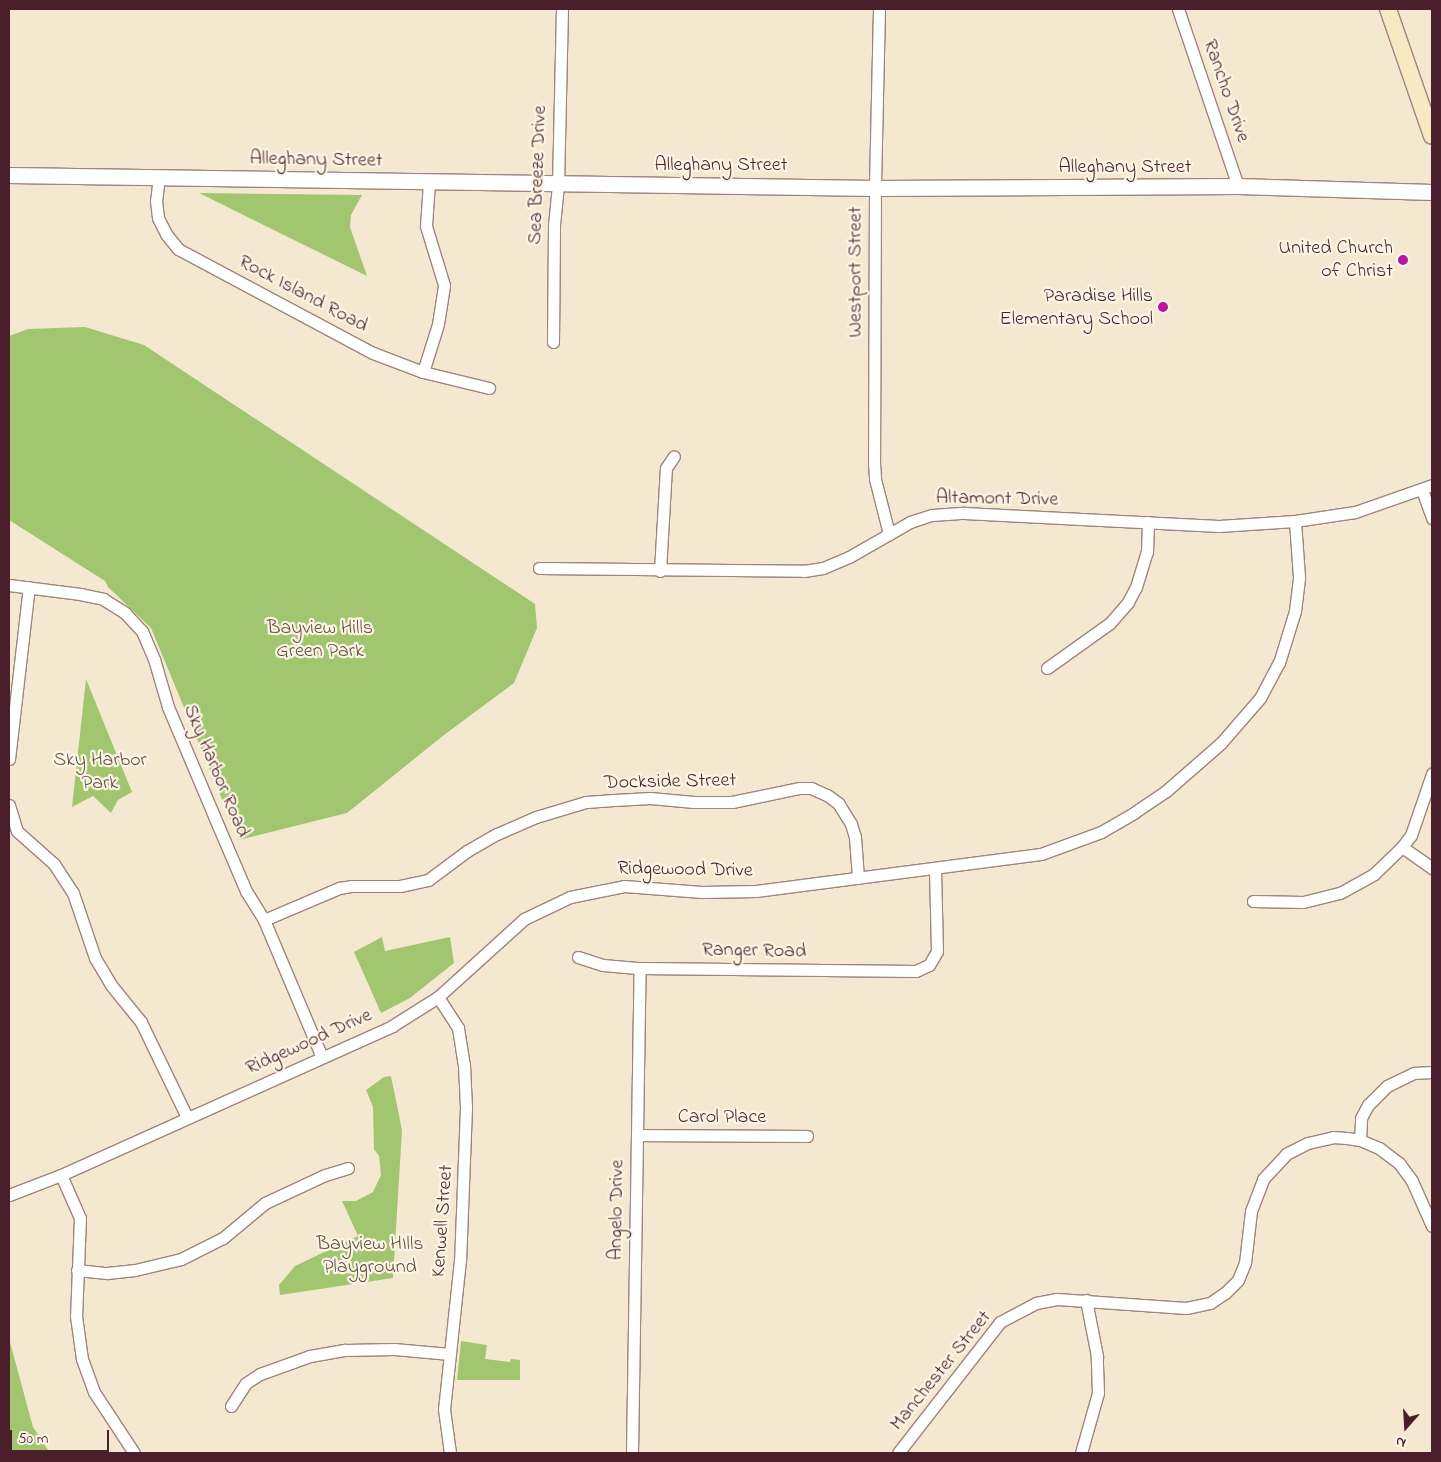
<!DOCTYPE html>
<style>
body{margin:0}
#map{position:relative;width:1441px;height:1462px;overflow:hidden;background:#f4e9d0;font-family:"Indie Flower",sans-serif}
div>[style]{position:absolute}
.green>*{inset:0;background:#a2c670}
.roads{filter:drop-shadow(1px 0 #9f847e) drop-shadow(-1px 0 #9f847e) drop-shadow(0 1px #9f847e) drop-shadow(0 -1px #9f847e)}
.minor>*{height:11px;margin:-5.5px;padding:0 5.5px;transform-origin:5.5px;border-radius:5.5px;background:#fff}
.tertiary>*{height:15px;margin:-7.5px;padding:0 7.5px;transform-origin:7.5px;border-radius:7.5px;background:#fff}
.secondary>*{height:16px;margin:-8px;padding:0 8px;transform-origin:8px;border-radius:8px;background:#f6e9c3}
.dots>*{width:14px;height:14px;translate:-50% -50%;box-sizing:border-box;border:2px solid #fcf5e5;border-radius:50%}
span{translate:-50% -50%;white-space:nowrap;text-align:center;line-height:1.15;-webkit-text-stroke:4.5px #fcf5e5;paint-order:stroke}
.street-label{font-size:20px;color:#4a1f2b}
.poi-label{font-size:20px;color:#4a1f2b}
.right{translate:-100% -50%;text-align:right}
.park-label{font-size:20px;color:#645140}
.frame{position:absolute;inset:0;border:10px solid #4a1f2b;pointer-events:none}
.north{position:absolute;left:1381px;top:1402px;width:50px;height:50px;-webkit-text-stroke:4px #fcf5e5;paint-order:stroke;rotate:199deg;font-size:14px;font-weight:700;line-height:20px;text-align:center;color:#4a1f2b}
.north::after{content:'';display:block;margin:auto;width:18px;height:22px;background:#4a1f2b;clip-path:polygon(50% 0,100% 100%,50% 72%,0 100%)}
.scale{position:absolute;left:10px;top:1430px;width:99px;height:22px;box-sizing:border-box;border:2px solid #4a1f2b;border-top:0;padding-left:6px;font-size:15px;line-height:18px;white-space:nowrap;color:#4a1f2b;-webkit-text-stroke:4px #fcf5e5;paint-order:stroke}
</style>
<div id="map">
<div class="green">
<div style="clip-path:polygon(199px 193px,362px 195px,351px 215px,350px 227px,367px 276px)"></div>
<div style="clip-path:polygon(85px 327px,144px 345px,535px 604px,537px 628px,514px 683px,444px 735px,347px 813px,239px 840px,151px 628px,108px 587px,105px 581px,9px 520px,9px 336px,28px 329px)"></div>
<div style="clip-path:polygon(86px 679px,132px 792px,118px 800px,111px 813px,93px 796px,72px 807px)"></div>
<div style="clip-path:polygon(382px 937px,385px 951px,450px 937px,454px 963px,410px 998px,381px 1013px,354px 952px)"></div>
<div style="clip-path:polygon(391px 1076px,402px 1130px,393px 1278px,280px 1295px,279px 1285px,295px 1266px,358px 1236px,342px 1201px,356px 1201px,373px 1192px,381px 1175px,379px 1156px,374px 1149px,373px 1107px,366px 1090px,384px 1077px)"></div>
<div style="clip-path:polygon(9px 1306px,10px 1342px,33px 1427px,50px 1453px,9px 1453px)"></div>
<div style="clip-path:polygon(461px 1341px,487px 1345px,485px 1359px,510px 1362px,511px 1359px,520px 1360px,520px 1380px,457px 1380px)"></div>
</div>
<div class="roads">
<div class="minor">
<div style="left:879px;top:9px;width:179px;rotate:91.3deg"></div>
<div style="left:875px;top:188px;width:275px;rotate:90.2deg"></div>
<div style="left:874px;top:463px;width:16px;rotate:86deg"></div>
<div style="left:875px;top:479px;width:57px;rotate:75.7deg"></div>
<div style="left:1178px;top:9px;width:187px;rotate:71.3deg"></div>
<div style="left:159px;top:177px;width:24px;rotate:97deg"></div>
<div style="left:156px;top:201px;width:17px;rotate:83deg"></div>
<div style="left:158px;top:218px;width:18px;rotate:63deg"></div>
<div style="left:166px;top:234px;width:19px;rotate:51deg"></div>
<div style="left:178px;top:249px;width:221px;rotate:28.1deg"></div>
<div style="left:373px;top:353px;width:53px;rotate:20.8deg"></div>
<div style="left:423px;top:372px;width:68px;rotate:13.6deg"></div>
<div style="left:553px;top:342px;width:117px;rotate:-89.5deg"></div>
<div style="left:554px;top:225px;width:40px;rotate:-84.3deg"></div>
<div style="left:558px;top:185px;width:176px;rotate:-88.7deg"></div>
<div style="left:423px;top:372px;width:50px;rotate:-72.6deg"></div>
<div style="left:438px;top:324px;width:39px;rotate:-81deg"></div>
<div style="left:444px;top:285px;width:62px;rotate:-107deg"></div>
<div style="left:426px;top:226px;width:44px;rotate:-86.1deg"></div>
<div style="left:1422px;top:490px;width:30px;rotate:70deg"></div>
<div style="left:539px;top:568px;width:265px;rotate:0.6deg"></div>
<div style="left:804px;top:571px;width:19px;rotate:-9deg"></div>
<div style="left:823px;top:568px;width:28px;rotate:-23deg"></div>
<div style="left:849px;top:557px;width:70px;rotate:-29.8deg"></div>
<div style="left:910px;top:522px;width:23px;rotate:-18deg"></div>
<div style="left:932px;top:515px;width:32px;rotate:-4deg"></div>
<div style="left:964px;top:513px;width:255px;rotate:2.9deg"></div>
<div style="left:1219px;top:526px;width:76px;rotate:-3.8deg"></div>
<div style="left:1295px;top:521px;width:61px;rotate:-8.5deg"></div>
<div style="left:1355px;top:512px;width:82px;rotate:-19.3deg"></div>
<div style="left:660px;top:571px;width:103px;rotate:-86.7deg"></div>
<div style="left:666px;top:468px;width:14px;rotate:-56deg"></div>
<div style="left:9px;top:585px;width:72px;rotate:7.2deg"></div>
<div style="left:80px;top:594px;width:24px;rotate:12deg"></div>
<div style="left:103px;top:599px;width:26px;rotate:32deg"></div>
<div style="left:125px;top:613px;width:25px;rotate:47deg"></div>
<div style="left:142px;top:631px;width:30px;rotate:67deg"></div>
<div style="left:154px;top:659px;width:50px;rotate:73.7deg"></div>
<div style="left:168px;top:707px;width:118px;rotate:67.1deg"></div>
<div style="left:214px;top:816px;width:82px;rotate:66.9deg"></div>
<div style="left:246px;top:891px;width:34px;rotate:58deg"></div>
<div style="left:264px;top:920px;width:149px;rotate:67.1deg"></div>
<div style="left:1047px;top:668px;width:77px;rotate:-35.5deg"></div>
<div style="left:1110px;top:623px;width:28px;rotate:-49deg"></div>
<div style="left:1128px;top:602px;width:17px;rotate:-62deg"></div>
<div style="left:1136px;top:587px;width:37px;rotate:-73deg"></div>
<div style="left:1147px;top:552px;width:30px;rotate:-88deg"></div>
<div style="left:9px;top:759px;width:173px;rotate:-83.4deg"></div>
<div style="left:9px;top:805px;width:27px;rotate:73deg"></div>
<div style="left:17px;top:831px;width:50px;rotate:41.7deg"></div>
<div style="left:54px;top:864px;width:35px;rotate:57deg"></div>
<div style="left:73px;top:893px;width:69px;rotate:71.3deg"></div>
<div style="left:95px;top:958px;width:31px;rotate:59deg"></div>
<div style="left:111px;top:985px;width:48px;rotate:51deg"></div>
<div style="left:141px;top:1022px;width:106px;rotate:64.2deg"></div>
<div style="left:1402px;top:847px;width:37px;rotate:35deg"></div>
<div style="left:1253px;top:901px;width:50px;rotate:1.1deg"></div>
<div style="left:1303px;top:902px;width:38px;rotate:-14deg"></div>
<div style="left:1340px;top:893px;width:39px;rotate:-29deg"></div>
<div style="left:1374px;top:874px;width:39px;rotate:-44deg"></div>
<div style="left:1402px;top:847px;width:15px;rotate:-53deg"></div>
<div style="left:1411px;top:835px;width:65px;rotate:-71deg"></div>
<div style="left:264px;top:920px;width:82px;rotate:-23.1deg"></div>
<div style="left:339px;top:888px;width:12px;rotate:-9deg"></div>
<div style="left:351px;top:886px;width:49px"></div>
<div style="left:400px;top:886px;width:29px;rotate:-12deg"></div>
<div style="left:428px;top:880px;width:49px;rotate:-36.6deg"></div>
<div style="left:467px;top:851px;width:34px;rotate:-30deg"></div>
<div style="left:497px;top:834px;width:43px;rotate:-23.6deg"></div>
<div style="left:536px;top:817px;width:52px;rotate:-16.7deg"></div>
<div style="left:586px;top:802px;width:28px;rotate:-4deg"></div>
<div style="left:614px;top:800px;width:36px;rotate:-3deg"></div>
<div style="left:650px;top:798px;width:44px;rotate:5.2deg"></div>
<div style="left:694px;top:802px;width:38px"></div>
<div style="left:732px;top:802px;width:68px;rotate:-11.8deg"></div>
<div style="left:799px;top:788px;width:12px"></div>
<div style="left:811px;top:788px;width:17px;rotate:24deg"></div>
<div style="left:827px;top:795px;width:14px;rotate:36deg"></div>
<div style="left:838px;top:803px;width:25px;rotate:58deg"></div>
<div style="left:851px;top:824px;width:14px;rotate:73deg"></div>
<div style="left:855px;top:837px;width:41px;rotate:85.8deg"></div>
<div style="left:578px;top:957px;width:26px;rotate:18deg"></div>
<div style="left:603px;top:965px;width:37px;rotate:5deg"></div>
<div style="left:640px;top:968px;width:276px;rotate:0.6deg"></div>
<div style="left:916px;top:971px;width:14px;rotate:-25deg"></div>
<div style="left:929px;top:965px;width:16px;rotate:-60deg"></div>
<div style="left:937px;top:951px;width:83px;rotate:-91.4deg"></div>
<div style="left:438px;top:997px;width:37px;rotate:57deg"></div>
<div style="left:458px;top:1028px;width:37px;rotate:81deg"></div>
<div style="left:464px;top:1065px;width:42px;rotate:87.3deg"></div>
<div style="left:466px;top:1107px;width:153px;rotate:92.2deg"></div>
<div style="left:460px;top:1260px;width:150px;rotate:96.1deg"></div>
<div style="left:444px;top:1409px;width:44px;rotate:82.2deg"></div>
<div style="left:637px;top:1135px;width:170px;rotate:0.3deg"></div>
<div style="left:1360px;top:1140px;width:22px;rotate:-87deg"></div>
<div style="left:1361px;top:1118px;width:15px;rotate:-62deg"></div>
<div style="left:1368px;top:1105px;width:27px;rotate:-45deg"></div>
<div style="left:1387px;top:1086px;width:30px;rotate:-26deg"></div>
<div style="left:1414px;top:1073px;width:18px;rotate:-3deg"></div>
<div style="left:61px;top:1175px;width:47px;rotate:66.2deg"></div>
<div style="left:80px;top:1218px;width:98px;rotate:92.3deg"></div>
<div style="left:76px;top:1316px;width:43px;rotate:82.1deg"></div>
<div style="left:82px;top:1359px;width:35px;rotate:70deg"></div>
<div style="left:94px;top:1392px;width:73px;rotate:56.7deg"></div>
<div style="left:9px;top:1195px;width:56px;rotate:-21deg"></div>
<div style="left:61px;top:1175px;width:363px;rotate:-24.2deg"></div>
<div style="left:392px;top:1026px;width:54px;rotate:-32.2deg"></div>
<div style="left:438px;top:997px;width:116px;rotate:-42.2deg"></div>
<div style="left:524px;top:919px;width:51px;rotate:-25.6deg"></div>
<div style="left:570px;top:897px;width:55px;rotate:-11.5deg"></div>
<div style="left:624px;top:886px;width:78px;rotate:4.4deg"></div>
<div style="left:702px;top:892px;width:54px;rotate:-1.1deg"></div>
<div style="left:756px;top:891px;width:287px;rotate:-7.4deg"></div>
<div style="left:1041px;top:854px;width:64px;rotate:-20.1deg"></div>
<div style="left:1101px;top:832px;width:39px;rotate:-30deg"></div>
<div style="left:1135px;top:812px;width:37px;rotate:-34deg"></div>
<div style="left:1166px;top:791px;width:73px;rotate:-41.1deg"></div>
<div style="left:1221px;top:743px;width:60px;rotate:-49.1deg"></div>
<div style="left:1260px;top:698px;width:40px;rotate:-62deg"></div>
<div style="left:1279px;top:663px;width:54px;rotate:-72.9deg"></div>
<div style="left:1295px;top:611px;width:34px;rotate:-83deg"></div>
<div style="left:1299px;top:577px;width:56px;rotate:-94.1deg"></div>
<div style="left:77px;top:1270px;width:30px;rotate:6deg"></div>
<div style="left:107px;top:1273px;width:28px;rotate:-6deg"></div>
<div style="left:135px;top:1270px;width:47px;rotate:-13.4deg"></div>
<div style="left:181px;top:1259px;width:47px;rotate:-26.6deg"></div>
<div style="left:223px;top:1238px;width:55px;rotate:-39.8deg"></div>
<div style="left:265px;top:1203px;width:66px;rotate:-25deg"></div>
<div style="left:325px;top:1175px;width:24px;rotate:-17deg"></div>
<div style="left:231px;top:1406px;width:27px;rotate:-57deg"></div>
<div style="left:246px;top:1383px;width:17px;rotate:-33deg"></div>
<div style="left:260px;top:1374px;width:53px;rotate:-19.8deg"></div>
<div style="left:310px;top:1356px;width:36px;rotate:-10deg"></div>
<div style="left:345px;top:1350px;width:49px;rotate:-1.2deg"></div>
<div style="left:394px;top:1349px;width:56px;rotate:5.1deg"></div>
<div style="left:632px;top:1453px;width:485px;rotate:-89.1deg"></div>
<div style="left:898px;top:1453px;width:166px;rotate:-52.1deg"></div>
<div style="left:1000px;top:1322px;width:41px;rotate:-27.8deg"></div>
<div style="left:1036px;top:1303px;width:21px;rotate:-11deg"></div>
<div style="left:1057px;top:1299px;width:129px;rotate:4deg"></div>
<div style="left:1186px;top:1308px;width:25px;rotate:-12deg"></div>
<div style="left:1210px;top:1303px;width:18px;rotate:-34deg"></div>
<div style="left:1225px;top:1293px;width:18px;rotate:-45deg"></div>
<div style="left:1238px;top:1280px;width:18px;rotate:-68deg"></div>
<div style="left:1245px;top:1263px;width:52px;rotate:-83.4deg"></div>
<div style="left:1251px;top:1211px;width:34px;rotate:-69deg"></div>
<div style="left:1263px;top:1179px;width:34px;rotate:-47deg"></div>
<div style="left:1286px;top:1154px;width:25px;rotate:-27deg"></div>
<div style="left:1308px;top:1143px;width:26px;rotate:-13deg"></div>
<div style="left:1333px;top:1137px;width:14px;rotate:4deg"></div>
<div style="left:1347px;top:1138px;width:13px;rotate:9deg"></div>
<div style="left:1360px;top:1140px;width:21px;rotate:23deg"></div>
<div style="left:1379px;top:1148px;width:25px;rotate:37deg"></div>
<div style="left:1399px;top:1163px;width:22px;rotate:54deg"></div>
<div style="left:1412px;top:1181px;width:49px;rotate:66deg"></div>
<div style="left:1081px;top:1453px;width:62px;rotate:-74.2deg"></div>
<div style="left:1098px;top:1393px;width:37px;rotate:-92deg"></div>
<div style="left:1097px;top:1356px;width:57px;rotate:-101.1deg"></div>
</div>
<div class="tertiary">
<div style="left:9px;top:175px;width:866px;rotate:0.86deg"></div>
<div style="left:875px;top:188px;width:363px;rotate:-0.3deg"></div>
<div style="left:1238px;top:186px;width:194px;rotate:1.8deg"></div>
</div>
<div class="secondary">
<div style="left:1388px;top:9px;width:134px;rotate:70.9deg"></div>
</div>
</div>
<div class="dots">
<div style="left:1403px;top:260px;background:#b5179e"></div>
<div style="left:1163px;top:307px;background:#b5179e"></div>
</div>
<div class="street-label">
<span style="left:1226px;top:91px;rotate:71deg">Rancho Drive</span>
<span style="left:316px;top:160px;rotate:1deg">Alleghany Street</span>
<span style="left:721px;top:165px">Alleghany Street</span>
<span style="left:1125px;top:167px">Alleghany Street</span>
<span style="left:538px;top:175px;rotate:-88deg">Sea Breeze Drive</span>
<span style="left:856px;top:272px;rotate:-90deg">Westport Street</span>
<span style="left:303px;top:294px;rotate:28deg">Rock Island Road</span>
<span style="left:997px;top:499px;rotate:1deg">Altamont Drive</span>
<span style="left:216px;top:771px;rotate:67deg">Sky Harbor Road</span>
<span style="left:670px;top:782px;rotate:-1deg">Dockside Street</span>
<span style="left:685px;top:870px;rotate:1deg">Ridgewood Drive</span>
<span style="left:754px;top:951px;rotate:1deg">Ranger Road</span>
<span style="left:309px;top:1042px;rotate:-24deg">Ridgewood Drive</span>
<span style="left:722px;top:1117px">Carol Place</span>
<span style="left:617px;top:1210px;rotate:-89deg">Angelo Drive</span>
<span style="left:443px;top:1221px;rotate:-86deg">Kenwell Street</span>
<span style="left:941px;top:1371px;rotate:-51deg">Manchester Street</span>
</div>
<div class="poi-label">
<span class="right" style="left:1393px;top:260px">United Church<br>of Christ</span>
<span class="right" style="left:1153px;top:308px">Paradise Hills<br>Elementary School</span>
</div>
<div class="park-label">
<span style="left:320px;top:640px">Bayview Hills<br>Green Park</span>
<span style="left:100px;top:772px">Sky Harbor<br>Park</span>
<span style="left:370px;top:1256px">Bayview HIlls<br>Playground</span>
</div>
<div class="frame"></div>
<div class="north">N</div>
<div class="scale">50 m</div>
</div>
